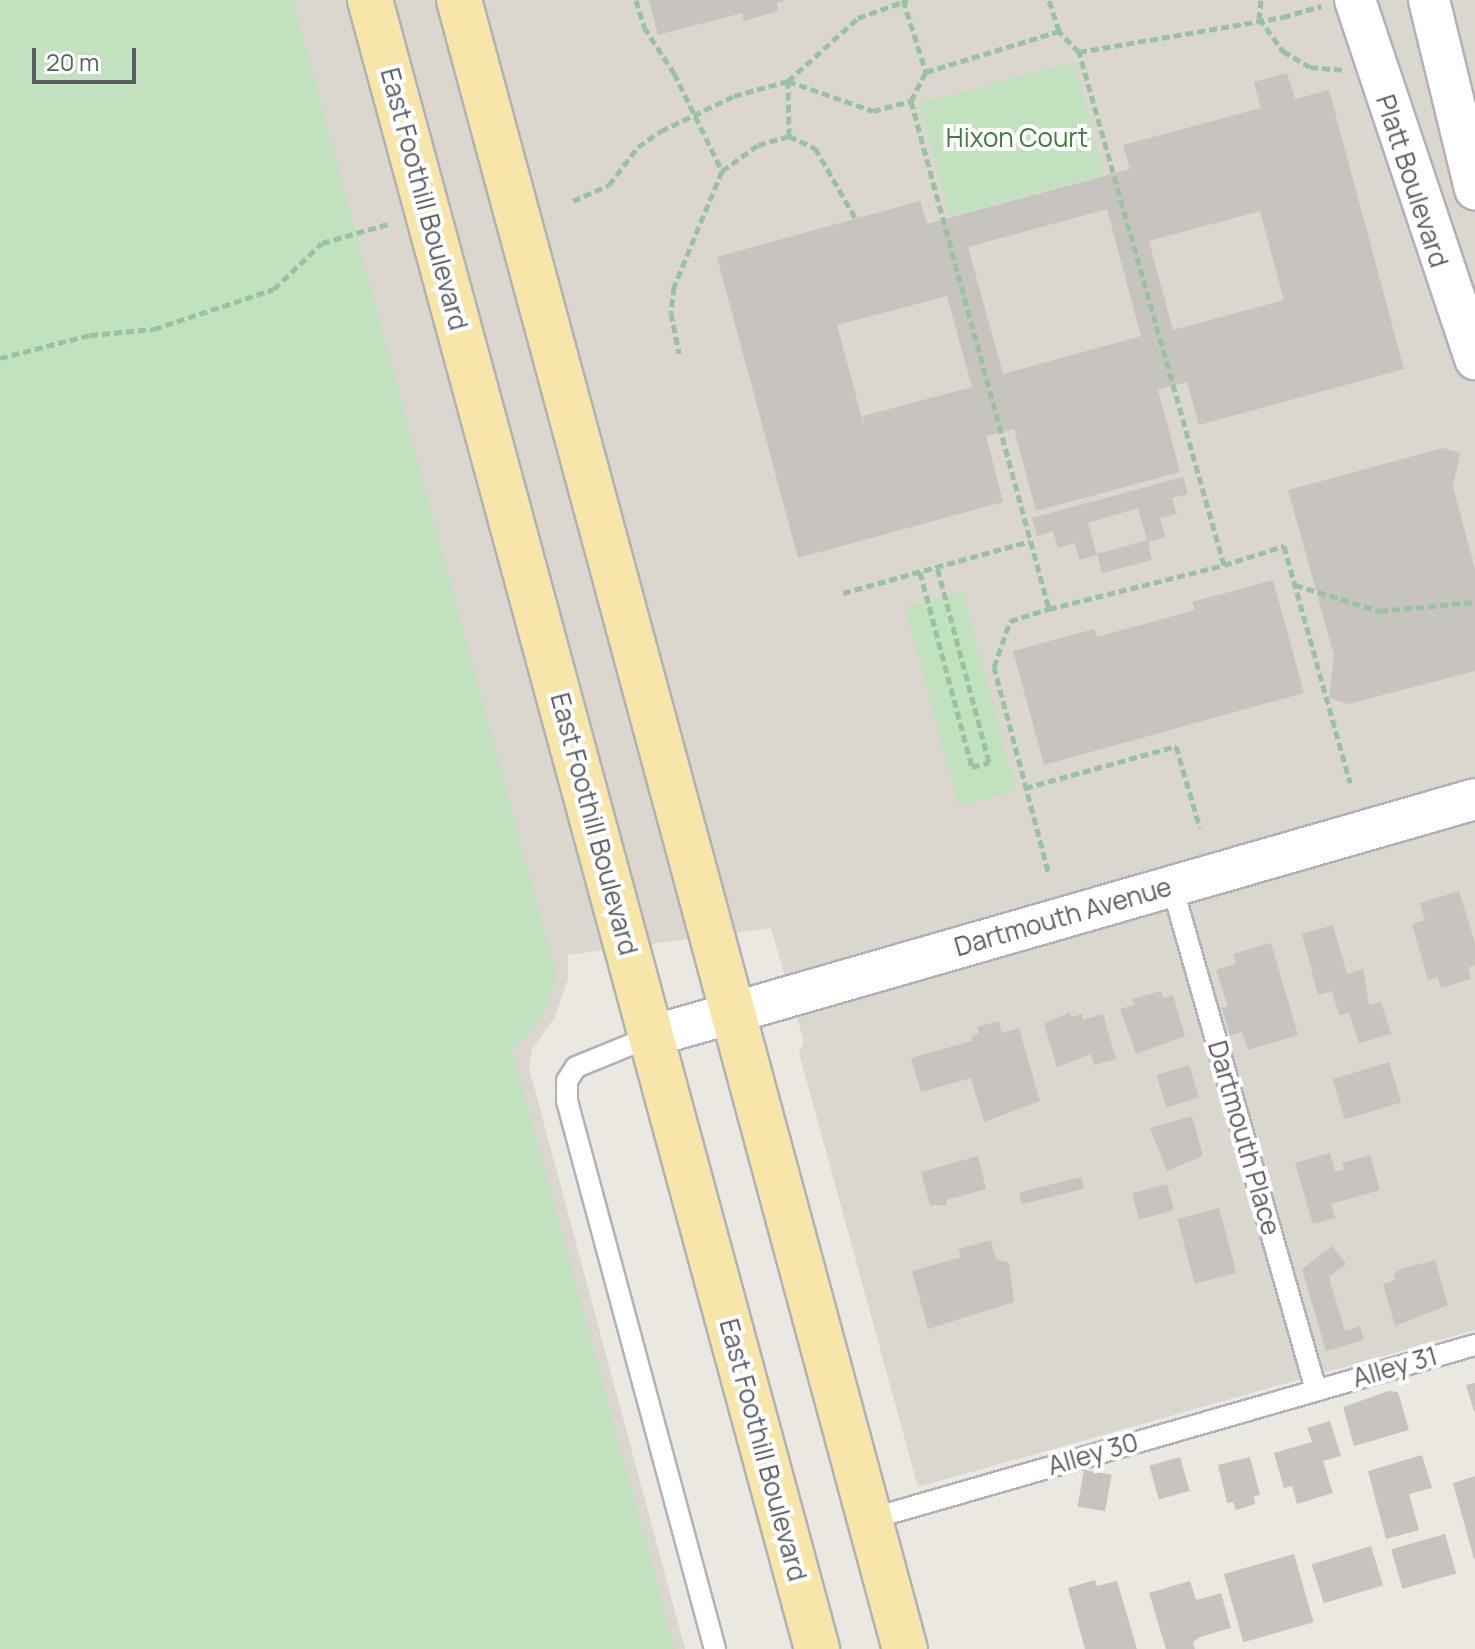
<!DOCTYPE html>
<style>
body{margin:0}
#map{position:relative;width:1475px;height:1649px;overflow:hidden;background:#ebe8e1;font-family:Manrope,sans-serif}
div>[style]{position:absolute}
.education>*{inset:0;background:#dbd7cf}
.green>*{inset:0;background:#c2e1bf;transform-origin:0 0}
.building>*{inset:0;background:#c7c3be;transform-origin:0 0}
.path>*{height:5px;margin-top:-2.5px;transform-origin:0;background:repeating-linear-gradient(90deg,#99c2a1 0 8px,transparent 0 12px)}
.roads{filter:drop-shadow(2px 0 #afb2b6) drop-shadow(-2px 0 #afb2b6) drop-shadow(0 2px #afb2b6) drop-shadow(0 -2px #afb2b6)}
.lane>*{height:20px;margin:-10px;padding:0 10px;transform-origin:10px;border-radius:10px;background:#fff}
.street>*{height:40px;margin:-20px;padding:0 20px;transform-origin:20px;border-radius:20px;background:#fff}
.primary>*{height:44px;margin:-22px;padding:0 22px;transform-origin:22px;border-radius:22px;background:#f8e5a9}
span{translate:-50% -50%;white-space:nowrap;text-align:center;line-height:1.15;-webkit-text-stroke:8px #fff;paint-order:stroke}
.park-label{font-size:26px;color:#3d7f3a}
.street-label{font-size:26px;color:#5a5d61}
.scale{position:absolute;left:32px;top:48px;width:104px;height:36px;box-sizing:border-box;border:4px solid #5a5d61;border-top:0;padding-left:10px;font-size:24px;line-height:28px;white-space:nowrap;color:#5a5d61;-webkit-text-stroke:6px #fff;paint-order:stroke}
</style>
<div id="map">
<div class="education">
<div style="clip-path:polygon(0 0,1475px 0,1475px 1330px,918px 1487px,799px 1053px,804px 1042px,771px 928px,568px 955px,568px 979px,555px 1017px,532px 1049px,529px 1068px,685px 1649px,0 1649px)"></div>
</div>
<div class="green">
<div style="clip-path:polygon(0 0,293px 0,557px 977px,540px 1021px,512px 1050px,675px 1649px,0 1649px)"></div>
<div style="left:1074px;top:62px;width:117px;height:160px;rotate:75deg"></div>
<div style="left:963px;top:592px;width:206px;height:60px;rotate:75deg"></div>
</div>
<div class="building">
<div style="clip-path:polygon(649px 0,784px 0,784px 1px,777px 3px,778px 11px,744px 21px,742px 13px,658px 35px)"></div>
<div style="clip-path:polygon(evenodd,1287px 73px,1295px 99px,1329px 90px,1404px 369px,1199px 425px,1187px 382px,1158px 390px,1180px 472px,1036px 511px,1014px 429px,986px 436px,1003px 502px,798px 558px,717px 257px,920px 201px,927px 224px,1130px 169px,1123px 145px,1261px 108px,1254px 82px,1287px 73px,1107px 209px,1141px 336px,1003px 374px,968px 247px,1107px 209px,1287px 73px,1260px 211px,1284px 300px,1173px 330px,1149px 241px,1260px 211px,1287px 73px,947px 296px,972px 387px,863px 416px,864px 426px,837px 325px,947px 296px)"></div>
<div style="clip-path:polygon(1443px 448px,1460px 453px,1453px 487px,1475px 569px,1475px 671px,1348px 704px,1329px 698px,1334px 655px,1288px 490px)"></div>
<div style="clip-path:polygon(1183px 477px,1188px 494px,1172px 498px,1177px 514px,1160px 518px,1165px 537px,1148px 542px,1152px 560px,1102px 573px,1097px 554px,1147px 540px,1138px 508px,1088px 523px,1097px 555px,1079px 560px,1075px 543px,1058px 548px,1053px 531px,1037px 536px,1032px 518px)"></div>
<div style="clip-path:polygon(1273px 580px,1304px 693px,1044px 765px,1013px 651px,1094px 629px,1097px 637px,1195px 610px,1192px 602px)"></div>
<div style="clip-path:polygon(1459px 891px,1475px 943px,1475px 965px,1468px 968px,1471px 979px,1441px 988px,1438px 977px,1428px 980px,1412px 924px,1425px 920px,1420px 903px)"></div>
<div style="clip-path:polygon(1333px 925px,1347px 974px,1363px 969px,1369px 1005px,1381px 1002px,1391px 1034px,1359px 1043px,1349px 1013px,1339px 1015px,1332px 991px,1318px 995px,1302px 934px)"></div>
<div style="clip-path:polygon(1271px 943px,1298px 1035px,1248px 1050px,1242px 1032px,1230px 1036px,1222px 1008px,1228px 1006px,1216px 970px,1236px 964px,1233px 954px)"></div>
<div style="clip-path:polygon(1161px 991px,1163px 998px,1173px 995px,1185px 1036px,1136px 1054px,1120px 1009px,1134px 1005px,1132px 999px)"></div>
<div style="clip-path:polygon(1070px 1012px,1071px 1017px,1082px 1014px,1083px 1020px,1103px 1014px,1116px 1059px,1094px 1065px,1091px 1054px,1057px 1067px,1044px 1024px)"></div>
<div style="clip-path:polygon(999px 1021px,1002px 1033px,1019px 1028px,1040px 1101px,984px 1122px,971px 1078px,921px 1092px,911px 1058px,972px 1041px,971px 1036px,979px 1034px,977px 1027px)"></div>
<div style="left:1389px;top:1062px;width:42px;height:59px;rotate:73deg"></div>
<div style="left:1189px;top:1065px;width:34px;height:34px;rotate:73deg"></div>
<div style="clip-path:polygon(1192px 1116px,1203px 1156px,1167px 1171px,1150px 1128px)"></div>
<div style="clip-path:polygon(1330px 1153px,1335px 1172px,1344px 1169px,1342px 1163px,1370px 1155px,1380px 1190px,1331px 1204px,1335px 1218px,1313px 1224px,1295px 1163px)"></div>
<div style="clip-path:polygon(978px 1156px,986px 1189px,946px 1200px,947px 1205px,930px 1205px,921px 1172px)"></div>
<div style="left:1081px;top:1177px;width:12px;height:64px;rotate:76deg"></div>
<div style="left:1167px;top:1184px;width:27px;height:36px;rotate:75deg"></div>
<div style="left:1219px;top:1208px;width:67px;height:43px;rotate:75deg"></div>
<div style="clip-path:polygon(991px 1240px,996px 1259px,1009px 1263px,1014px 1302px,928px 1329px,912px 1271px,961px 1257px,958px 1249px)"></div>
<div style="clip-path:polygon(1332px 1246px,1346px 1264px,1329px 1277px,1345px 1331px,1360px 1326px,1364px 1340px,1326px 1351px,1302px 1269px)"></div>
<div style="clip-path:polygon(1435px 1260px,1448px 1305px,1395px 1326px,1383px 1284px,1395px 1280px,1394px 1274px,1401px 1269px)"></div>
<div style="clip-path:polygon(1475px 1383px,1475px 1411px,1474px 1411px,1466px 1385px)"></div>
<div style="clip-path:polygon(1389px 1391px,1398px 1392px,1409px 1430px,1354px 1446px,1343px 1407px)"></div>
<div style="clip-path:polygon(1330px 1421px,1341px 1456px,1323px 1461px,1333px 1493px,1297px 1504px,1292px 1486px,1284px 1488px,1274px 1453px,1312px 1442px,1307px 1428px)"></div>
<div style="clip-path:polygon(1422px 1455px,1432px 1488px,1409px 1494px,1419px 1530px,1386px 1539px,1368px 1471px)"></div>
<div style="left:1180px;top:1457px;width:35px;height:32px;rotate:74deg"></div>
<div style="clip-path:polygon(1250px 1457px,1260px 1495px,1254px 1496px,1255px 1504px,1236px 1510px,1233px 1502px,1227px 1503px,1218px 1465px)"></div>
<div style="left:1084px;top:1470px;width:28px;height:37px;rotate:10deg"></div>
<div style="clip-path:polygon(1475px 1476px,1475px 1559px,1474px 1559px,1453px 1483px)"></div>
<div style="left:1445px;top:1534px;width:41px;height:56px;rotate:74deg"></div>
<div style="left:1371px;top:1546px;width:41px;height:62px;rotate:73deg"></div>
<div style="left:1294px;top:1554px;width:71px;height:73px;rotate:74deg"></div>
<div style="clip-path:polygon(1095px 1580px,1097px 1586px,1117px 1581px,1137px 1649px,1085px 1649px,1068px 1588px)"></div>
<div style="clip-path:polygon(1190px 1581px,1196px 1600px,1221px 1593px,1231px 1628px,1200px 1637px,1193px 1642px,1195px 1649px,1166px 1649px,1149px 1593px)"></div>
</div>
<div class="path">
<div style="left:636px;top:0;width:28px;rotate:73deg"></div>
<div style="left:644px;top:27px;width:55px;rotate:56.9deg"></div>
<div style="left:674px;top:73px;width:109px;rotate:63.9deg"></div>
<div style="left:722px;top:171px;width:126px;rotate:112.5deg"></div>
<div style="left:674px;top:287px;width:26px;rotate:97deg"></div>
<div style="left:671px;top:313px;width:41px;rotate:78.7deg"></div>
<div style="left:903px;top:0;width:76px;rotate:72.3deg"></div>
<div style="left:1261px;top:0;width:18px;rotate:96deg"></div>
<div style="left:1259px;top:18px;width:41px;rotate:54deg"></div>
<div style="left:1283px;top:51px;width:31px;rotate:31deg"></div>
<div style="left:1310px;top:67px;width:32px;rotate:5deg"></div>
<div style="left:1079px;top:52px;width:207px;rotate:-9.7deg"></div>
<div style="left:1283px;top:17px;width:40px;rotate:-16deg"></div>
<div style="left:911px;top:101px;width:526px;rotate:74.8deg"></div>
<div style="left:1049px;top:609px;width:180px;rotate:-14.1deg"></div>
<div style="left:1224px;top:565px;width:533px;rotate:-105.78deg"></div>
<div style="left:1079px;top:52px;width:29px;rotate:-134deg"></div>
<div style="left:1059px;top:31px;width:33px;rotate:-108deg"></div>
<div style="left:789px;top:136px;width:55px;rotate:-91deg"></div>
<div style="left:788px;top:81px;width:90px;rotate:19.4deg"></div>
<div style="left:873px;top:111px;width:39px;rotate:-15deg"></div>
<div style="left:911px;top:101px;width:33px;rotate:-63deg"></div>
<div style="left:926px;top:72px;width:139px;rotate:-17.1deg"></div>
<div style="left:722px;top:171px;width:44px;rotate:-35.8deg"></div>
<div style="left:758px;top:145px;width:32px;rotate:-16deg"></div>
<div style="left:789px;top:136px;width:29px;rotate:25deg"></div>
<div style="left:815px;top:148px;width:82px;rotate:60deg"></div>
<div style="left:573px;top:201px;width:39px;rotate:-24deg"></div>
<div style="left:609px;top:185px;width:48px;rotate:-52.7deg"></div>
<div style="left:638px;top:147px;width:28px;rotate:-35deg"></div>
<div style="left:661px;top:131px;width:81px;rotate:-25.6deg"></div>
<div style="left:734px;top:96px;width:56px;rotate:-15.5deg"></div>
<div style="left:788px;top:81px;width:94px;rotate:-42deg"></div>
<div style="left:858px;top:18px;width:53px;rotate:-19.8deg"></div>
<div style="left:0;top:358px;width:93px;rotate:-14.3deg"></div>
<div style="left:90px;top:335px;width:64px;rotate:-5.4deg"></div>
<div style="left:154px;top:329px;width:126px;rotate:-18.4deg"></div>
<div style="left:274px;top:289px;width:66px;rotate:-43.8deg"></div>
<div style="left:322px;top:243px;width:69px;rotate:-16.1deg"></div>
<div style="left:1224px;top:565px;width:63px;rotate:-17.6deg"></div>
<div style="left:1284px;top:546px;width:246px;rotate:74.4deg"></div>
<div style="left:920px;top:572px;width:202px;rotate:75.1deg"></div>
<div style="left:972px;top:767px;width:18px;rotate:-16deg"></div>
<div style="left:989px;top:762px;width:202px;rotate:-104.9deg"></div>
<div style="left:1295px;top:585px;width:89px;rotate:17deg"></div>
<div style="left:1380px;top:611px;width:95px;rotate:-5.4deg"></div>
<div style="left:843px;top:593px;width:194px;rotate:-15.5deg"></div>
<div style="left:1025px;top:788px;width:157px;rotate:-15.5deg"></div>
<div style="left:1176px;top:746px;width:85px;rotate:73.7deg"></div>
<div style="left:1048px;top:871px;width:211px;rotate:-104.8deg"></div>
<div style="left:994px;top:667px;width:49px;rotate:-70.8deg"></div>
<div style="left:1010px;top:621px;width:41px;rotate:-17.1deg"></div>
</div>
<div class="roads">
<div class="lane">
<div style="left:1172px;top:886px;width:524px;rotate:74.05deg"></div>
<div style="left:652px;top:1036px;width:82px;rotate:157.8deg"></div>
<div style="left:576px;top:1067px;width:17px;rotate:123deg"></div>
<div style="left:567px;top:1081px;width:20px;rotate:90deg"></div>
<div style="left:567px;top:1101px;width:568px;rotate:74.89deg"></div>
<div style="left:870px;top:1519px;width:630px;rotate:-16.05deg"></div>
</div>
<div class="street">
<div style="left:1355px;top:0;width:379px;rotate:71.5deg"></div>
<div style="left:1429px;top:0;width:195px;rotate:76.3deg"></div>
<div style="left:652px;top:1036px;width:856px;rotate:-16.06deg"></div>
</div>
<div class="primary">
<div style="left:370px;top:0;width:1709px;rotate:74.83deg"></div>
<div style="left:459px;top:0;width:1708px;rotate:74.87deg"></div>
</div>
</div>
<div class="park-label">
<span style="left:1017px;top:138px">Hixon Court</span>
</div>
<div class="street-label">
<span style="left:1412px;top:181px;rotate:72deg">Platt Boulevard</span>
<span style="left:424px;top:199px;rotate:75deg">East Foothill Boulevard</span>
<span style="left:594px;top:824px;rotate:75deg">East Foothill Boulevard</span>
<span style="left:1063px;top:917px;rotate:-16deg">Dartmouth Avenue</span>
<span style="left:1244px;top:1138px;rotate:74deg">Dartmouth Place</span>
<span style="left:1395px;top:1367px;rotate:-16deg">Alley 31</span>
<span style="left:763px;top:1450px;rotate:75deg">East Foothill Boulevard</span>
<span style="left:1093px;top:1454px;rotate:-16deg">Alley 30</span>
</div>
<div class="scale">20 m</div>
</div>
